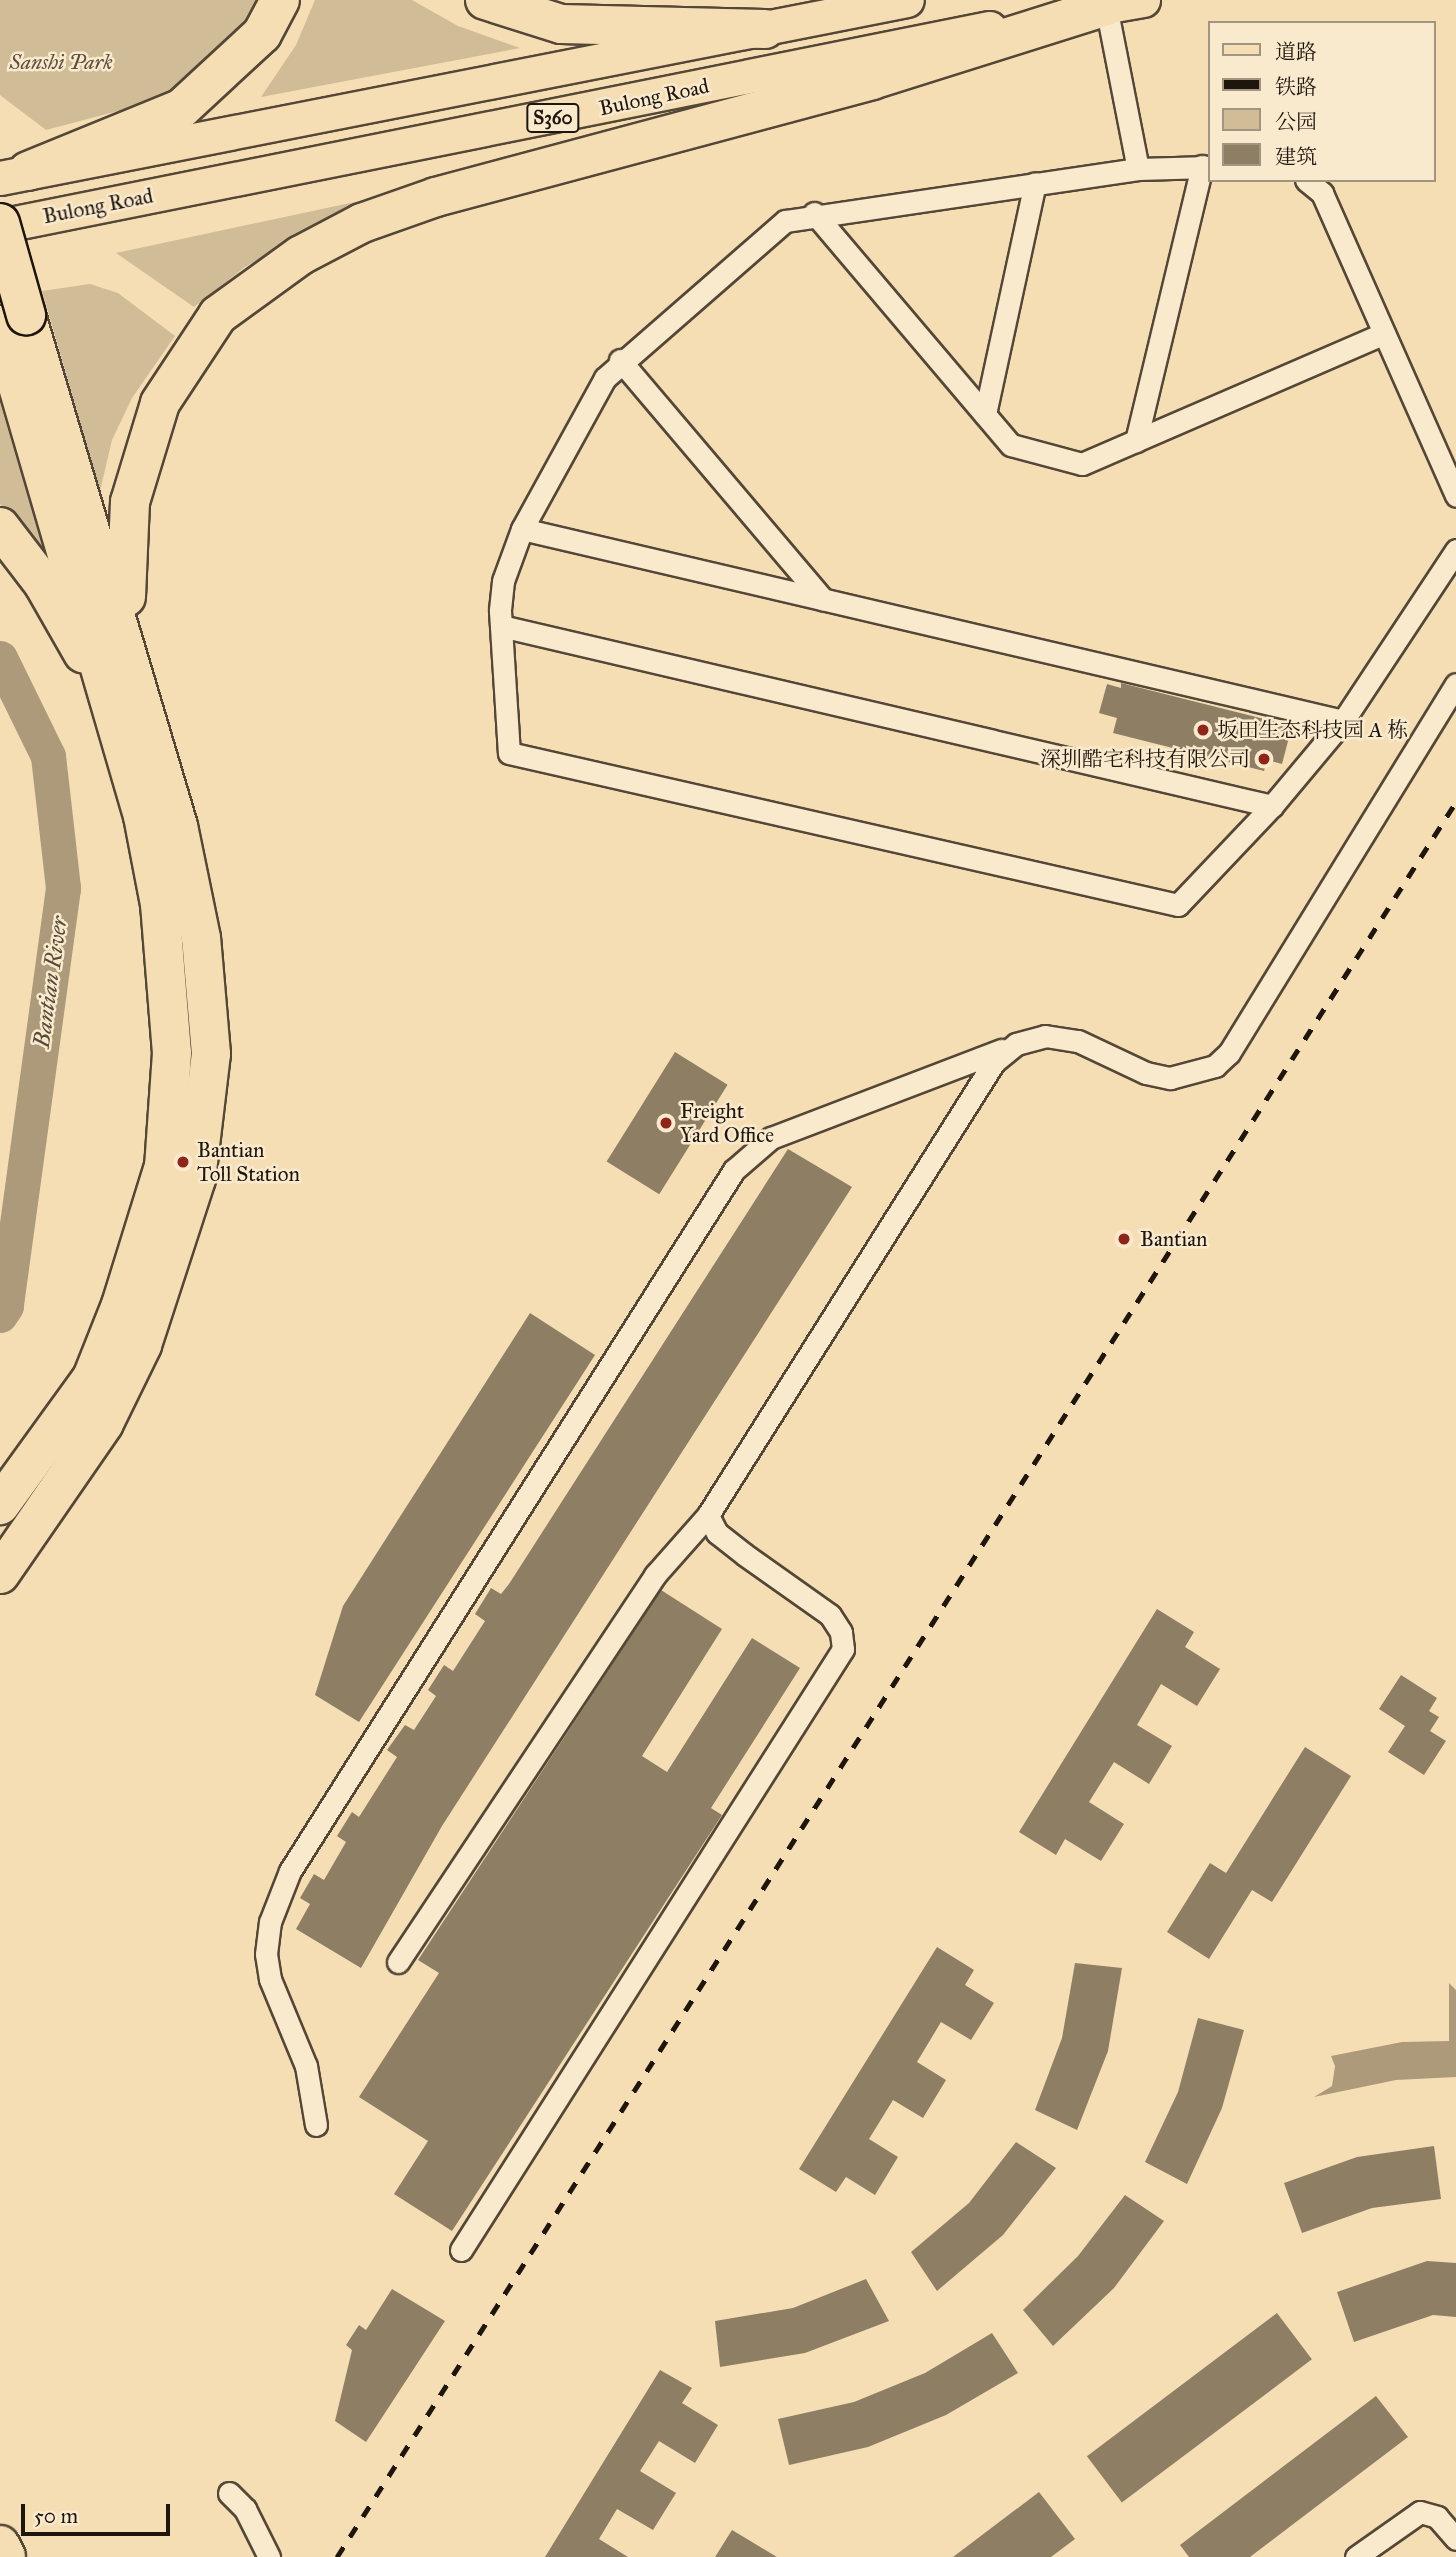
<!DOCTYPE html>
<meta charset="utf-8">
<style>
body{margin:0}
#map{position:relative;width:1456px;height:2557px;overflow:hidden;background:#f6deb4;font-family:"IM FELL Great Primer","Noto Serif SC",serif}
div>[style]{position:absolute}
.green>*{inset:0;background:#d1bc98}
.water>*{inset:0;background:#ad9a7b}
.river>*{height:35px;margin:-17.5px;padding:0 17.5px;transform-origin:17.5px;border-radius:17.5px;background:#ad9a7b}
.building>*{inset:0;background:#8e7e64;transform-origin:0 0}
.roads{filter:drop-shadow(2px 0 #544737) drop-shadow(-2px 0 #544737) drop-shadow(0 2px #544737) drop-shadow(0 -2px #544737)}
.minor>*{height:21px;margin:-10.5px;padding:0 10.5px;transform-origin:10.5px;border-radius:10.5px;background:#f9eace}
.primary>*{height:33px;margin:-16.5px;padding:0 16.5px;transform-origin:16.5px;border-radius:16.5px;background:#f6deb4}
.motorway>*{height:38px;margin:-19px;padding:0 19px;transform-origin:19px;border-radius:19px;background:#f6deb4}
.rail>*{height:5px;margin-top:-2.5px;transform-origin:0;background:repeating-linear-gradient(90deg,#1e150d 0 12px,transparent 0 24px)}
.bridges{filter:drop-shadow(2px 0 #1e150d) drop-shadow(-2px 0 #1e150d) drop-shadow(0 2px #1e150d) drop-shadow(0 -2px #1e150d)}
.motorway-bridge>*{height:38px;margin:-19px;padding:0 19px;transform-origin:19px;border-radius:19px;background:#f6deb4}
.dots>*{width:19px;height:19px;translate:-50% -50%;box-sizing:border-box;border:4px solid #f9eace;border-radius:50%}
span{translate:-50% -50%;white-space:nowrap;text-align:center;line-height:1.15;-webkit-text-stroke:5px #f9eace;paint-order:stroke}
.shield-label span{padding:2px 5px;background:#f9eace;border:2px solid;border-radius:5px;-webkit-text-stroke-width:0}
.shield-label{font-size:19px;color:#1e150d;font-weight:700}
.park-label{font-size:21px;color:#5d4f3e;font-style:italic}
.street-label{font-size:21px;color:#1e150d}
.poi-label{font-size:21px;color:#1e150d}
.left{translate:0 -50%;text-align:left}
.right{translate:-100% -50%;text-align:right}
.water-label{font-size:23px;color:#574a39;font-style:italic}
.legend{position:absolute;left:1208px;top:21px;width:228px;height:161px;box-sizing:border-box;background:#f9eace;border:2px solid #a19581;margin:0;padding:9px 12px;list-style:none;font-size:21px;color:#1e150d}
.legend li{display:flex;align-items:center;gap:14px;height:35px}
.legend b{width:35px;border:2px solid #a19581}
.scale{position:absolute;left:21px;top:2504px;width:149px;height:32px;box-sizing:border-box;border:4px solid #1e150d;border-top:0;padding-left:9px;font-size:21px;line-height:24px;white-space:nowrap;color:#1e150d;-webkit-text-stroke:5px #f9eace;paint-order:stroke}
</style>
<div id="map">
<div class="green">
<div style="clip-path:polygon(0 0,258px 0,246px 22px,172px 90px,137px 106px,46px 130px,0 95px)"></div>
<div style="clip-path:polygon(315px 0,412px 0,458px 26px,520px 48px,261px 97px,296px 45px)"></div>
<div style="clip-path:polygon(397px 193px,306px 232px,245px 267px,194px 307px,116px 253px)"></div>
<div style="clip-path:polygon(90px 284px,118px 293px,175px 336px,132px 398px,112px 440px,100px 491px,42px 291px)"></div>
<div style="clip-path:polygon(0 402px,44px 550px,0 504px)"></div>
</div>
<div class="water">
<div style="clip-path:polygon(1449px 1983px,1456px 1990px,1456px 2077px,1396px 2080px,1314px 2097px,1332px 2086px,1335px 2066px,1331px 2056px,1402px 2042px,1449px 2041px)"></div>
</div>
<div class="river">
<div style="left:0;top:658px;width:109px;rotate:63.9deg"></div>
<div style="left:48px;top:756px;width:133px;rotate:83.5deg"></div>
<div style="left:63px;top:888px;width:422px;rotate:97.8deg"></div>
<div style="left:6px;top:1306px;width:11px;rotate:124deg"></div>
</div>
<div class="building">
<div style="clip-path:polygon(1121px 683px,1292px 726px,1282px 764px,1267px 760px,1264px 771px,1113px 733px,1117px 718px,1099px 713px,1107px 684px,1121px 688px)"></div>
<div style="left:675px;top:1052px;width:62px;height:129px;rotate:32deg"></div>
<div style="clip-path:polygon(788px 1149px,852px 1187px,442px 1826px,361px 1968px,296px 1929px,310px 1904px,300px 1898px,314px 1874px,324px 1880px,346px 1842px,337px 1836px,352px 1812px,359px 1817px,397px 1757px,387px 1750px,405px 1725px,414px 1730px,436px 1696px,428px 1690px,444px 1665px,453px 1671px,485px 1621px,475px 1614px,491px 1588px,501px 1594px,509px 1584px)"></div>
<div style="clip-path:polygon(530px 1313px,595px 1355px,359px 1722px,315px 1695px,343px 1606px)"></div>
<div style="clip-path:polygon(661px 1590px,722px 1629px,642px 1756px,667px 1772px,752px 1638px,800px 1668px,711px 1808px,722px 1815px,452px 2231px,394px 2194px,428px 2141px,359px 2097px,439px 1973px,418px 1960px)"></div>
<div style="clip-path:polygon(1157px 1609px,1194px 1632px,1185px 1647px,1220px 1669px,1197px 1706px,1161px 1684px,1137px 1725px,1172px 1746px,1149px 1784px,1114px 1762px,1089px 1802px,1124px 1824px,1101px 1861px,1065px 1839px,1056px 1855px,1019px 1832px)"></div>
<div style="clip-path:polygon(1401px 1675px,1437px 1698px,1429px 1711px,1439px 1717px,1430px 1731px,1446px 1741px,1424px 1775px,1388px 1752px,1405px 1726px,1379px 1709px)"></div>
<div style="clip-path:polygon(1305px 1747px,1351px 1776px,1272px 1902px,1252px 1890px,1209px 1959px,1167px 1932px,1210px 1863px,1226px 1873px)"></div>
<div style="clip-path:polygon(937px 1947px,974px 1970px,965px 1985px,994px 2003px,971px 2040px,941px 2022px,917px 2062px,946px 2080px,923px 2118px,893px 2100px,869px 2139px,898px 2157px,875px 2195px,846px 2177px,836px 2192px,799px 2169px)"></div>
<div style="clip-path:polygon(1075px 1963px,1122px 1968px,1108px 2051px,1077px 2130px,1035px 2110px,1062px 2038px)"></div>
<div style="clip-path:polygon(1198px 2018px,1244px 2030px,1222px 2108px,1187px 2184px,1145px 2162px,1178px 2092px)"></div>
<div style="clip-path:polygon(1016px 2142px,1056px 2168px,1003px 2235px,937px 2291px,911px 2252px,969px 2203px)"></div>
<div style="clip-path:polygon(1434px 2146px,1441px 2199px,1372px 2208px,1302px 2233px,1284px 2183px,1357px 2157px)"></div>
<div style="clip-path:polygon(1125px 2195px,1164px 2221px,1114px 2288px,1053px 2346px,1023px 2310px,1078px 2256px)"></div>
<div style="clip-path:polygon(1427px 2261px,1456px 2263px,1456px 2317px,1433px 2315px,1354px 2342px,1337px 2292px)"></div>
<div style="clip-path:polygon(866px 2279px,889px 2321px,805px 2353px,720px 2367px,715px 2321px,793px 2308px)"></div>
<div style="clip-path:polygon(392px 2289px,445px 2321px,366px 2442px,335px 2421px,352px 2350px,346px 2345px,359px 2325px,366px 2330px)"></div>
<div style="left:1277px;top:2313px;width:58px;height:238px;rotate:53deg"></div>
<div style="clip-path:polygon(992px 2333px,1018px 2373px,946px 2415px,868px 2447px,789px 2465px,778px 2419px,854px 2402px,925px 2373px)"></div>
<div style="clip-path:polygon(660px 2370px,692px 2388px,682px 2403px,718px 2425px,695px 2463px,659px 2441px,640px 2471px,676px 2493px,653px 2530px,617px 2509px,599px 2539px,628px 2557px,545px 2557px)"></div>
<div style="clip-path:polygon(1376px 2396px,1408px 2437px,1250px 2557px,1189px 2557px,1180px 2545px)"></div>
<div style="clip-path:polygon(1039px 2492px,1075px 2539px,1051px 2557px,953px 2557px)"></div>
<div style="clip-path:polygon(732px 2530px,777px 2557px,715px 2557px)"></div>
</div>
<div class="roads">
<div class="minor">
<div style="left:1106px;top:6px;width:166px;rotate:78.9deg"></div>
<div style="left:1209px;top:167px;width:71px;rotate:178.4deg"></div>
<div style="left:1138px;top:169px;width:357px;rotate:171.6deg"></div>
<div style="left:785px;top:221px;width:239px;rotate:138.9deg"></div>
<div style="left:605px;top:378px;width:172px;rotate:118.8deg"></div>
<div style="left:522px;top:529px;width:55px;rotate:110.1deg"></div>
<div style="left:503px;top:581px;width:30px;rotate:96deg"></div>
<div style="left:500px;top:611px;width:142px;rotate:86.4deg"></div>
<div style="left:509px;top:753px;width:686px;rotate:12.8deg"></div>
<div style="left:1178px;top:905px;width:137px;rotate:-46.5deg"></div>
<div style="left:1272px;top:806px;width:111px;rotate:-50.1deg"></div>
<div style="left:1343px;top:721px;width:205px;rotate:-56.5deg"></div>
<div style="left:1306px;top:180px;width:21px;rotate:39deg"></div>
<div style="left:1322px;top:193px;width:331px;rotate:66.1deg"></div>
<div style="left:814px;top:213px;width:304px;rotate:49.7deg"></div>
<div style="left:1011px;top:445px;width:73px;rotate:15deg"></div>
<div style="left:1082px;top:464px;width:329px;rotate:-23.4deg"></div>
<div style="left:620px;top:360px;width:314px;rotate:49.7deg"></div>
<div style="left:985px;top:414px;width:236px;rotate:-77.8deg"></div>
<div style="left:1136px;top:441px;width:283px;rotate:-76.5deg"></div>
<div style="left:522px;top:529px;width:843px;rotate:13.16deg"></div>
<div style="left:501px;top:626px;width:792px;rotate:13.14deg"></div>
<div style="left:398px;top:1962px;width:465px;rotate:-56.4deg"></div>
<div style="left:655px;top:1575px;width:80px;rotate:-48.5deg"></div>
<div style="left:708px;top:1515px;width:536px;rotate:-57.73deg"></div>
<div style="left:994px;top:1062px;width:28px;rotate:-39deg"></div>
<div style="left:1016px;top:1044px;width:30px;rotate:-15deg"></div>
<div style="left:1045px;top:1036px;width:33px;rotate:9deg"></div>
<div style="left:1078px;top:1041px;width:75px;rotate:25.2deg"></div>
<div style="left:1146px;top:1073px;width:25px;rotate:12deg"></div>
<div style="left:1170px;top:1078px;width:47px;rotate:-14.9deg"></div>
<div style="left:1215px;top:1066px;width:19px;rotate:-43deg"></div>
<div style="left:1229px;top:1053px;width:433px;rotate:-58.4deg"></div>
<div style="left:316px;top:2125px;width:60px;rotate:-99.6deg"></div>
<div style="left:306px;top:2066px;width:94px;rotate:-112.5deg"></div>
<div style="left:270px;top:1979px;width:25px;rotate:-99deg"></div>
<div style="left:266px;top:1954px;width:32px;rotate:-83deg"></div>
<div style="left:270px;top:1922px;width:55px;rotate:-68.6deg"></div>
<div style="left:290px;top:1871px;width:830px;rotate:-57.65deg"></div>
<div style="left:734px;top:1170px;width:49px;rotate:-40.9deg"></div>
<div style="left:771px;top:1138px;width:247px;rotate:-20.9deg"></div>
<div style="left:461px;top:2250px;width:712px;rotate:-57.56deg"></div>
<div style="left:843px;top:1649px;width:17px;rotate:-97deg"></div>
<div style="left:841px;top:1632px;width:20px;rotate:-123deg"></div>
<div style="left:830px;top:1615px;width:105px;rotate:-144.7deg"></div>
<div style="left:744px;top:1554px;width:34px;rotate:-142deg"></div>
<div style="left:717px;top:1533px;width:20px;rotate:-117deg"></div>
<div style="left:229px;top:2493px;width:23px;rotate:45deg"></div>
<div style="left:245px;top:2509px;width:54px;rotate:63.4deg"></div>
<div style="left:1356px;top:2557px;width:78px;rotate:-35.1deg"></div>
<div style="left:1420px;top:2512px;width:18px;rotate:16deg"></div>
<div style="left:1437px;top:2517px;width:29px;rotate:49deg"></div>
</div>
<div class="primary">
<div style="left:1080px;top:11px;width:64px;rotate:-9.9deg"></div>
<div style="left:0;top:178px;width:924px;rotate:-11.1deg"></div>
<div style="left:0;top:226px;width:1009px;rotate:-11.32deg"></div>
</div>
<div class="motorway">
<div style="left:485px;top:0;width:80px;rotate:17.5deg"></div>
<div style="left:561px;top:24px;width:204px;rotate:1.4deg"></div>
<div style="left:28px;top:171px;width:166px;rotate:-22.2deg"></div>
<div style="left:182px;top:108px;width:109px;rotate:-42.8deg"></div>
<div style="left:262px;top:34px;width:38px;rotate:-62deg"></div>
<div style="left:0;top:325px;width:511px;rotate:73.76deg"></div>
<div style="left:143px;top:816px;width:90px;rotate:79.1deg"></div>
<div style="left:160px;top:904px;width:149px;rotate:85.4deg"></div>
<div style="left:172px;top:1053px;width:113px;rotate:94deg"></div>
<div style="left:164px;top:1166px;width:145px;rotate:107.2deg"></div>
<div style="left:121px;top:1305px;width:79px;rotate:111.7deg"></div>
<div style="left:92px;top:1378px;width:157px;rotate:125.9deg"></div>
<div style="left:0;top:527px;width:71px;rotate:52.5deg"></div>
<div style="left:43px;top:583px;width:81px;rotate:60.3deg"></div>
<div style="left:126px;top:597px;width:95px;rotate:-87.6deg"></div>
<div style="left:130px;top:502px;width:103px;rotate:-73.1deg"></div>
<div style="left:160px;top:403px;width:105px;rotate:-56.6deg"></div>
<div style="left:218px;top:315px;width:102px;rotate:-35.9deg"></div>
<div style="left:301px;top:255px;width:69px;rotate:-27.7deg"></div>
<div style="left:362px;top:223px;width:78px;rotate:-19.4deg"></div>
<div style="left:436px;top:197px;width:451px;rotate:-15deg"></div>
<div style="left:872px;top:80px;width:245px;rotate:-17.5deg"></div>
<div style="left:0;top:1574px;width:183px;rotate:-55.4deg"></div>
<div style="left:104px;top:1423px;width:87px;rotate:-64deg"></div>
<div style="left:142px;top:1345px;width:175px;rotate:-72deg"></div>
<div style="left:196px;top:1179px;width:126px;rotate:-83.2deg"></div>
<div style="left:211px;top:1054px;width:116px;rotate:-94.9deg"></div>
<div style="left:201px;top:938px;width:114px;rotate:-101.6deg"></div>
<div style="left:178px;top:826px;width:533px;rotate:-106.57deg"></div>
<div style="left:0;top:2545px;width:13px;rotate:63deg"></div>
</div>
</div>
<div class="rail">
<div style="left:337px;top:2557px;width:2081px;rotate:-57.48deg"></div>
</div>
<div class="bridges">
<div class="motorway-bridge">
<div style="left:0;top:223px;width:96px;rotate:74.2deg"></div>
</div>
</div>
<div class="dots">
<div style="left:1203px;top:730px;background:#8f2418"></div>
<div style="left:1264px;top:759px;background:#8f2418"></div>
<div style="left:666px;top:1123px;background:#8f2418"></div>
<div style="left:183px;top:1162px;background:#8f2418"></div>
<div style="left:1124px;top:1239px;background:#8f2418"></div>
</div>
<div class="shield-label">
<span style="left:553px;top:118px">S360</span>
</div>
<div class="park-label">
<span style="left:61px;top:62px">Sanshi Park</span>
</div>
<div class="street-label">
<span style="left:654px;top:97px;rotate:-12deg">Bulong Road</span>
<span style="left:98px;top:206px;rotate:-11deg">Bulong Road</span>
</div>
<div class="poi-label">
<span class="left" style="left:1217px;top:730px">坂田生态科技园 A 栋</span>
<span class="right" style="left:1250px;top:759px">深圳酷宅科技有限公司</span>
<span class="left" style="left:680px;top:1123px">Freight<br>Yard Office</span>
<span class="left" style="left:197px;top:1162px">Bantian<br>Toll Station</span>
<span class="left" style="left:1140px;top:1239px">Bantian</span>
</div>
<div class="water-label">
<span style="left:50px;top:982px;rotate:-82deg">Bantian River</span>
</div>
<ul class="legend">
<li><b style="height:9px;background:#f6deb4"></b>道路</li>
<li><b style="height:9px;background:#1e150d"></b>铁路</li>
<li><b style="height:19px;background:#d1bc98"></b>公园</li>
<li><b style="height:19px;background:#8e7e64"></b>建筑</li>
</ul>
<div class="scale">50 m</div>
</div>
